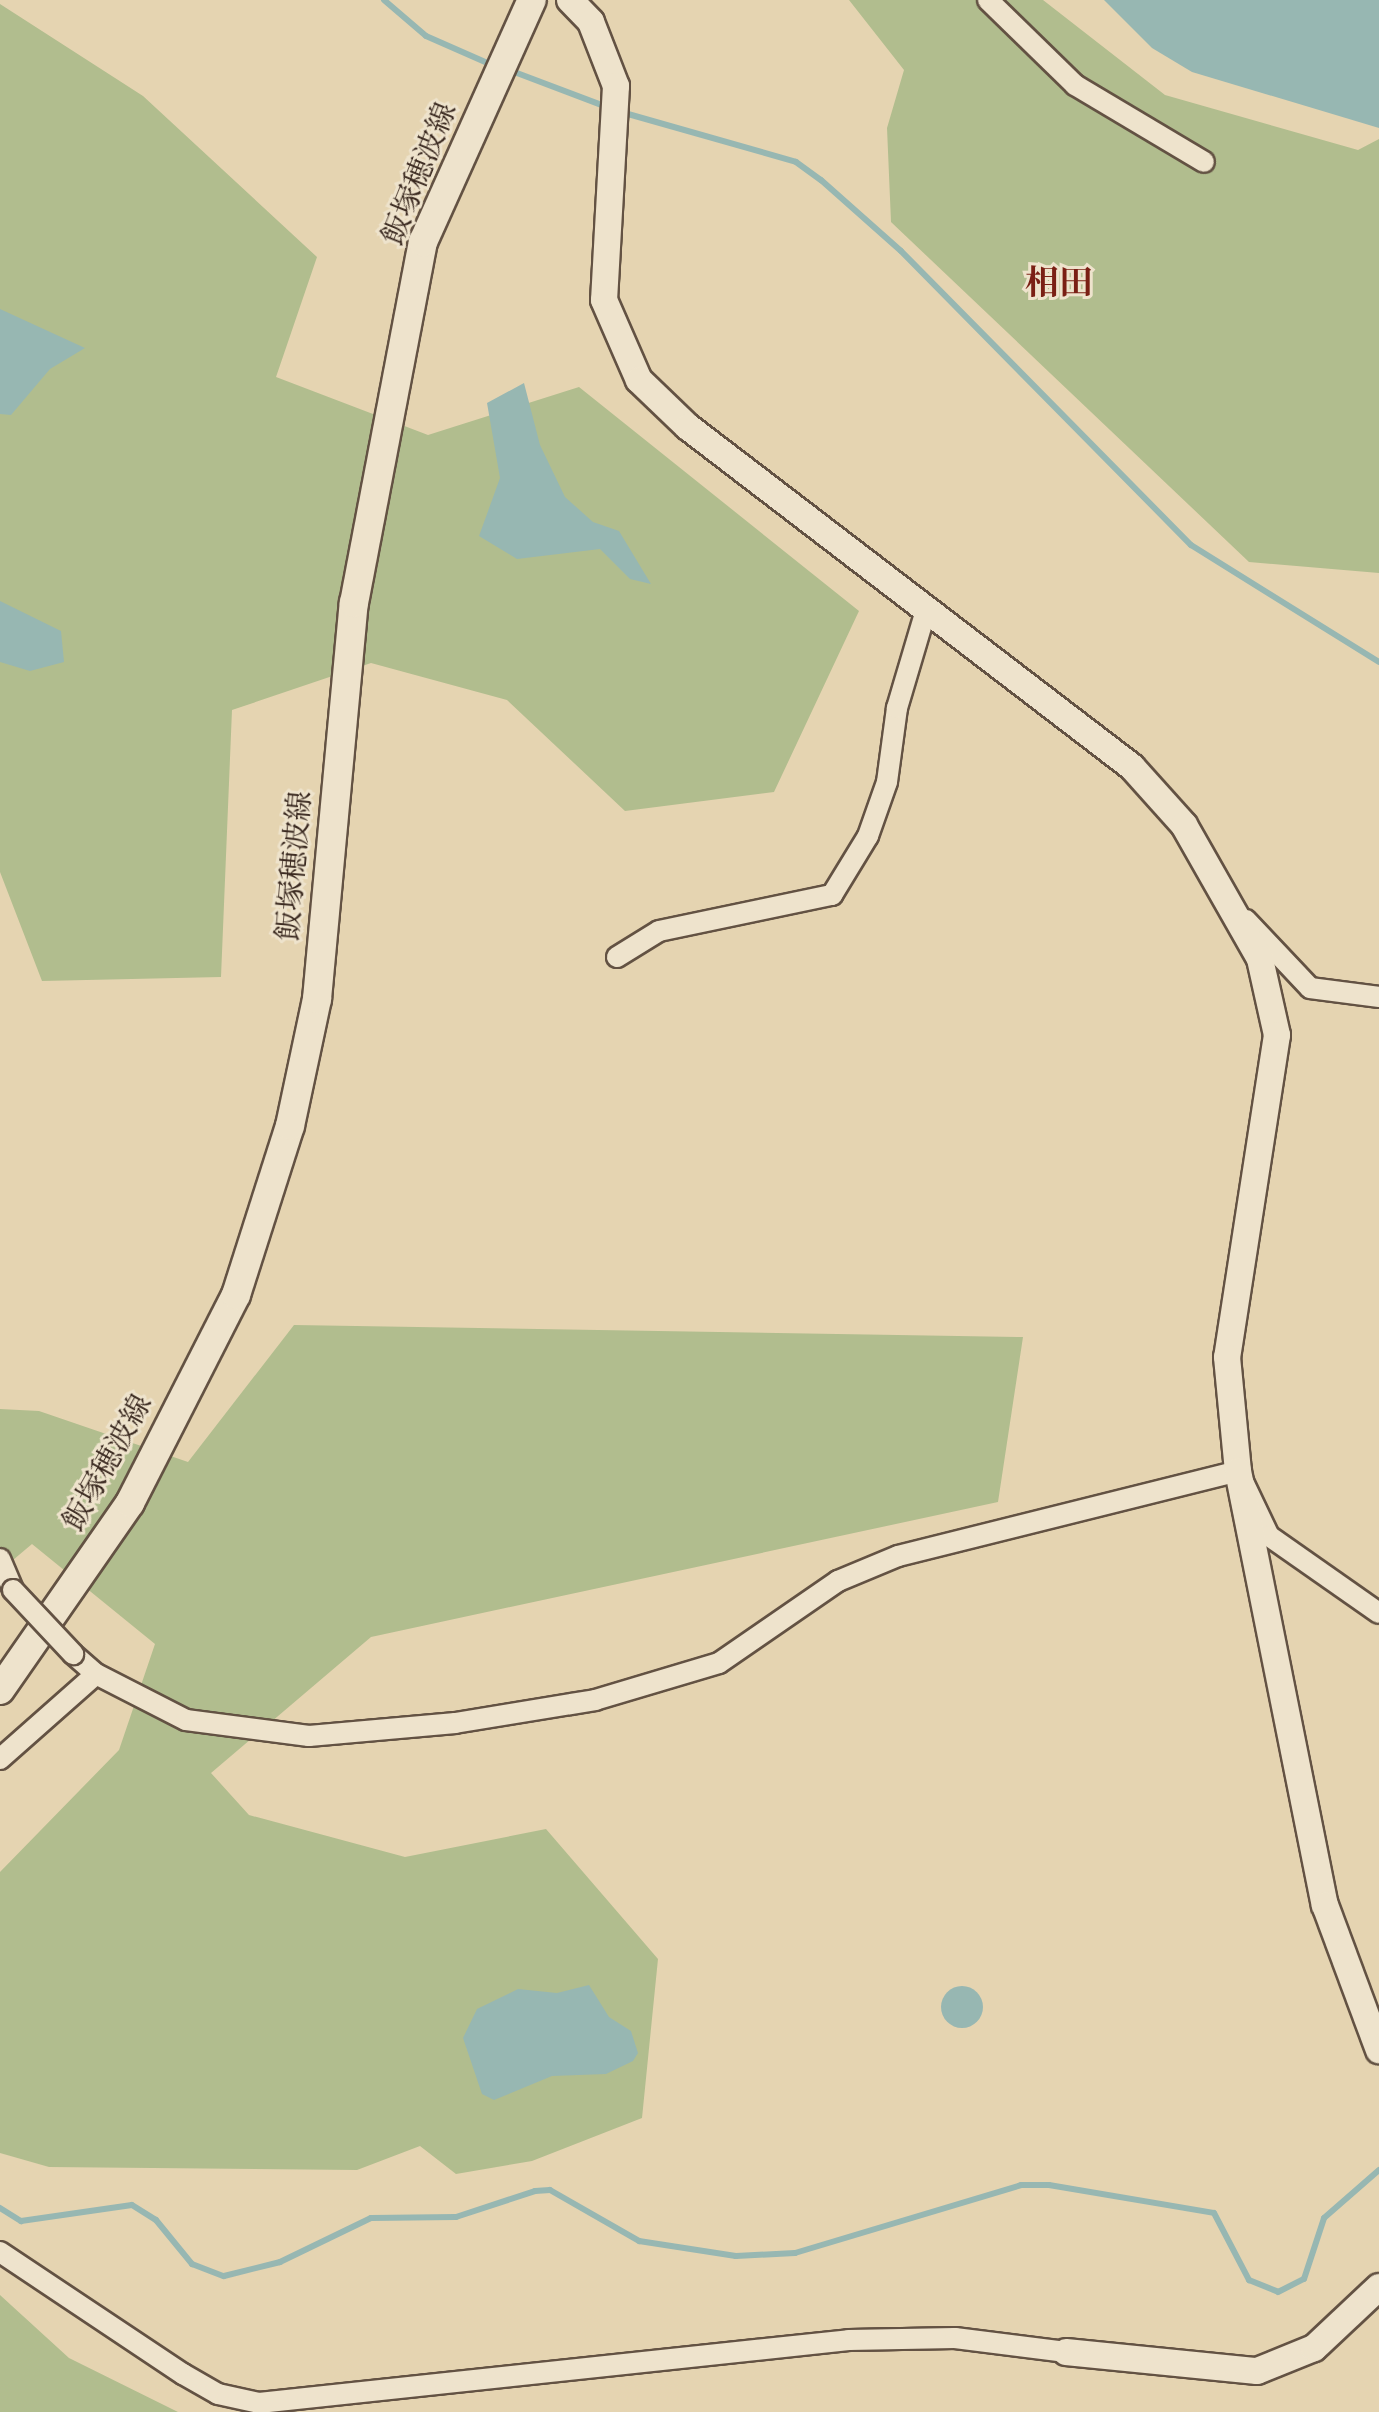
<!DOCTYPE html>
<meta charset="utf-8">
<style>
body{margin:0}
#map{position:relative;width:1379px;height:2412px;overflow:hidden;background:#e5d4b1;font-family:"IM FELL French Canon","Noto Serif JP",serif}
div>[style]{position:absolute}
.green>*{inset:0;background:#b1bd8e}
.water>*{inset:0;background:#97b7b2}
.round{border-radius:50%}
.stream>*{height:6px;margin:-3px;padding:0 3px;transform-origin:3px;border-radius:3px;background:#97b7b2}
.roads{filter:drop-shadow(2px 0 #635243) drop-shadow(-2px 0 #635243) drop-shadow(0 2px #635243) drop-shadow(0 -2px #635243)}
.minor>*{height:20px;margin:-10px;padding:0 10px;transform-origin:10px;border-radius:10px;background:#eee3cc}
.tertiary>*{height:26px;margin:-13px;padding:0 13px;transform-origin:13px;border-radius:13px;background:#eee3cc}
.secondary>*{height:28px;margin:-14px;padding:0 14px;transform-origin:14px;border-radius:14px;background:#eee3cc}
.bridges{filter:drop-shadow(2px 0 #635243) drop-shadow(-2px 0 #635243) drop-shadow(0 2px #635243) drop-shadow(0 -2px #635243)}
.minor-bridge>*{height:20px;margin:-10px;padding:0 10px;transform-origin:10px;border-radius:10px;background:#eee3cc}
span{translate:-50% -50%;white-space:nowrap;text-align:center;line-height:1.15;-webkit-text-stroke:6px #eee3cc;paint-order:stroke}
.street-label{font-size:30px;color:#38271e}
.quarter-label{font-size:34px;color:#7a1f14;font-weight:700}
</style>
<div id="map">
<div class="green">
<div style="clip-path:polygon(849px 0,1043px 0,1165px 95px,1358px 150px,1379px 139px,1379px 573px,1249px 562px,891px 222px,887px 128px,904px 70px)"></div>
<div style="clip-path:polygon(0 4px,143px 96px,317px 257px,276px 377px,428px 435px,579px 387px,859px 611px,774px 792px,625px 811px,507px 700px,371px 663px,232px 710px,221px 977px,42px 981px,0 872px)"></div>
<div style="clip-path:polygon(294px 1325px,1023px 1337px,998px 1502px,371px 1637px,211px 1773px,249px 1815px,405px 1857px,546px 1829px,658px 1959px,642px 2118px,532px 2161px,456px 2174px,420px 2146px,357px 2170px,49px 2167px,0 2153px,0 1872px,119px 1750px,155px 1644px,32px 1544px,0 1571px,0 1409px,39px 1411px,188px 1462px)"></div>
<div style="clip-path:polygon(0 2295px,69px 2358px,178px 2412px,0 2412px)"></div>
</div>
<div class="water">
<div style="clip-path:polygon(1104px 0,1379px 0,1379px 128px,1192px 72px,1152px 48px)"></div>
<div style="clip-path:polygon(0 309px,85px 348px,50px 369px,11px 415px,0 414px)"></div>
<div style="clip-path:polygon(524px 383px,540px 445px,565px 497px,593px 522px,619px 531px,651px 584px,630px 579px,600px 549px,517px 559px,479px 536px,500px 478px,487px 403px)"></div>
<div style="clip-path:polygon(0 601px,61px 631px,64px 662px,30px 671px,0 662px)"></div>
<div style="clip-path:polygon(589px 1985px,609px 2017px,631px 2031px,638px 2053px,633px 2061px,606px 2074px,552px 2076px,494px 2100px,482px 2094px,463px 2038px,477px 2009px,518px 1989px,557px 1993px)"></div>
<div class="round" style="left:941px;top:1986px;width:42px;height:42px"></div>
</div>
<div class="stream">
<div style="left:384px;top:0;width:55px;rotate:40.6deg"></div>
<div style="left:426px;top:36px;width:74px;rotate:23.8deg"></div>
<div style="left:509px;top:70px;width:105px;rotate:20.7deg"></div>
<div style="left:621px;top:112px;width:182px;rotate:15.9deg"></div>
<div style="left:796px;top:162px;width:31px;rotate:36deg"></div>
<div style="left:821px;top:180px;width:107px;rotate:41.6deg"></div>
<div style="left:901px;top:251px;width:413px;rotate:45.4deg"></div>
<div style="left:1191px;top:545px;width:221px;rotate:31.9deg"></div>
<div style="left:0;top:2208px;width:25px;rotate:32deg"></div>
<div style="left:21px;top:2221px;width:112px;rotate:-8.2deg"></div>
<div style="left:132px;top:2205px;width:28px;rotate:32deg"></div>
<div style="left:156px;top:2220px;width:57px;rotate:50.7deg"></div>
<div style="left:192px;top:2264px;width:34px;rotate:21deg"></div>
<div style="left:224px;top:2276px;width:58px;rotate:-14deg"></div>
<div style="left:280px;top:2262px;width:101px;rotate:-25.8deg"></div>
<div style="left:371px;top:2218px;width:85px;rotate:-0.7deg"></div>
<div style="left:456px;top:2217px;width:83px;rotate:-18.2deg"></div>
<div style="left:535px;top:2191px;width:15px;rotate:-4deg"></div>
<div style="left:550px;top:2190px;width:103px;rotate:29.8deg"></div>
<div style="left:639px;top:2241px;width:98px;rotate:8.8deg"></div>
<div style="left:736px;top:2256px;width:59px;rotate:-2.9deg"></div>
<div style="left:795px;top:2253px;width:236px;rotate:-16.7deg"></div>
<div style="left:1021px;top:2185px;width:28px"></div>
<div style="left:1049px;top:2185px;width:167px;rotate:9.6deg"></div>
<div style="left:1214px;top:2213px;width:76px;rotate:62.4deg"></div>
<div style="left:1249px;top:2280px;width:31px;rotate:22deg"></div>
<div style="left:1278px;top:2292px;width:29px;rotate:-27deg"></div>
<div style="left:1304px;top:2279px;width:64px;rotate:-71.8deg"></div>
<div style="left:1324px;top:2218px;width:73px;rotate:-41.1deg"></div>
</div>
<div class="roads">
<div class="minor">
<div style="left:988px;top:0;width:122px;rotate:44.3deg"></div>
<div style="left:1075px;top:85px;width:150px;rotate:30.8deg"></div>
<div style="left:1246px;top:920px;width:93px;rotate:46.7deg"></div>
<div style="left:1310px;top:988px;width:70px;rotate:7.4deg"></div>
<div style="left:617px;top:957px;width:49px;rotate:-31.8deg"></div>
<div style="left:659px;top:931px;width:177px;rotate:-11.8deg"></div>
<div style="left:832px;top:895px;width:69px;rotate:-58.6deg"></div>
<div style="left:868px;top:836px;width:57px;rotate:-70.6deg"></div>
<div style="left:887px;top:782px;width:75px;rotate:-82.3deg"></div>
<div style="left:897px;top:708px;width:105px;rotate:-73.5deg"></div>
<div style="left:0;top:1559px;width:34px;rotate:67deg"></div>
<div style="left:73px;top:1654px;width:30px;rotate:41deg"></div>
<div style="left:96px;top:1674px;width:101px;rotate:27.1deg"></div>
<div style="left:186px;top:1720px;width:124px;rotate:7.4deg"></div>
<div style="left:309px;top:1736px;width:147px;rotate:-5.1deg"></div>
<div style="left:455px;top:1723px;width:142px;rotate:-9.3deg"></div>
<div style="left:595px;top:1700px;width:129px;rotate:-16.6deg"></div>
<div style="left:719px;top:1663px;width:145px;rotate:-34.6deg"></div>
<div style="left:838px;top:1581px;width:65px;rotate:-22.6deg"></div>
<div style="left:898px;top:1556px;width:350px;rotate:-14deg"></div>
<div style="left:1238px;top:1471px;width:72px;rotate:64.5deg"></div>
<div style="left:1269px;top:1536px;width:134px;rotate:35deg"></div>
<div style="left:0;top:1759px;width:128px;rotate:-41.5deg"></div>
<div style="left:0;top:2252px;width:220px;rotate:33.7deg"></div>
<div style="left:183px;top:2374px;width:40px;rotate:29.7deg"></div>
<div style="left:218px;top:2394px;width:42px;rotate:12.4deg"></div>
<div style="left:259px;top:2403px;width:593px;rotate:-6.09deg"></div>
<div style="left:849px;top:2340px;width:106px;rotate:-1.1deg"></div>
<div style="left:955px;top:2338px;width:112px;rotate:7.2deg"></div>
</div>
<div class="tertiary">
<div style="left:570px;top:0;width:30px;rotate:46deg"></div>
<div style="left:591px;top:22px;width:69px;rotate:68.7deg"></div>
<div style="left:616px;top:86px;width:214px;rotate:93.2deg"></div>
<div style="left:604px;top:300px;width:87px;rotate:66.4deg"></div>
<div style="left:639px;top:380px;width:68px;rotate:43.8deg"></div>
<div style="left:688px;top:427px;width:559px;rotate:37.44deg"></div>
<div style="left:1132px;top:767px;width:78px;rotate:48.1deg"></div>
<div style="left:1184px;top:825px;width:154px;rotate:60.4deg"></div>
<div style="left:1260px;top:959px;width:78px;rotate:77.4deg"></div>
<div style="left:1277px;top:1035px;width:326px;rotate:98.8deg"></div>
<div style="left:1227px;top:1357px;width:115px;rotate:84.5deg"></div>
<div style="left:1238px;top:1471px;width:443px;rotate:78.7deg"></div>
<div style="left:1325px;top:1905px;width:155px;rotate:69.6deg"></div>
<div style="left:1066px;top:2352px;width:192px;rotate:5.7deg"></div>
<div style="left:1257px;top:2371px;width:61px;rotate:-22deg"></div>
<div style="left:1314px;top:2348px;width:89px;rotate:-43.2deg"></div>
</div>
<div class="secondary">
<div style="left:0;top:1690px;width:228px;rotate:-55.2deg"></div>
<div style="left:130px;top:1503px;width:233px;rotate:-63deg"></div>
<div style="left:236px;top:1295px;width:177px;rotate:-72.3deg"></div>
<div style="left:290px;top:1126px;width:130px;rotate:-78deg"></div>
<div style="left:317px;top:999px;width:398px;rotate:-84.7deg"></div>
<div style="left:354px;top:603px;width:368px;rotate:-79.2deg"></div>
<div style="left:423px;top:242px;width:265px;rotate:-65.8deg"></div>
</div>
</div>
<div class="bridges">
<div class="minor-bridge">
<div style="left:13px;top:1590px;width:88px;rotate:46.8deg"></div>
</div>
</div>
<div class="street-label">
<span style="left:420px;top:174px;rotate:-68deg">飯塚穂波線</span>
<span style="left:295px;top:866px;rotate:-85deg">飯塚穂波線</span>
<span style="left:108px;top:1463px;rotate:-61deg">飯塚穂波線</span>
</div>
<div class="quarter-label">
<span style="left:1059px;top:284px">相田</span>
</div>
</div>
